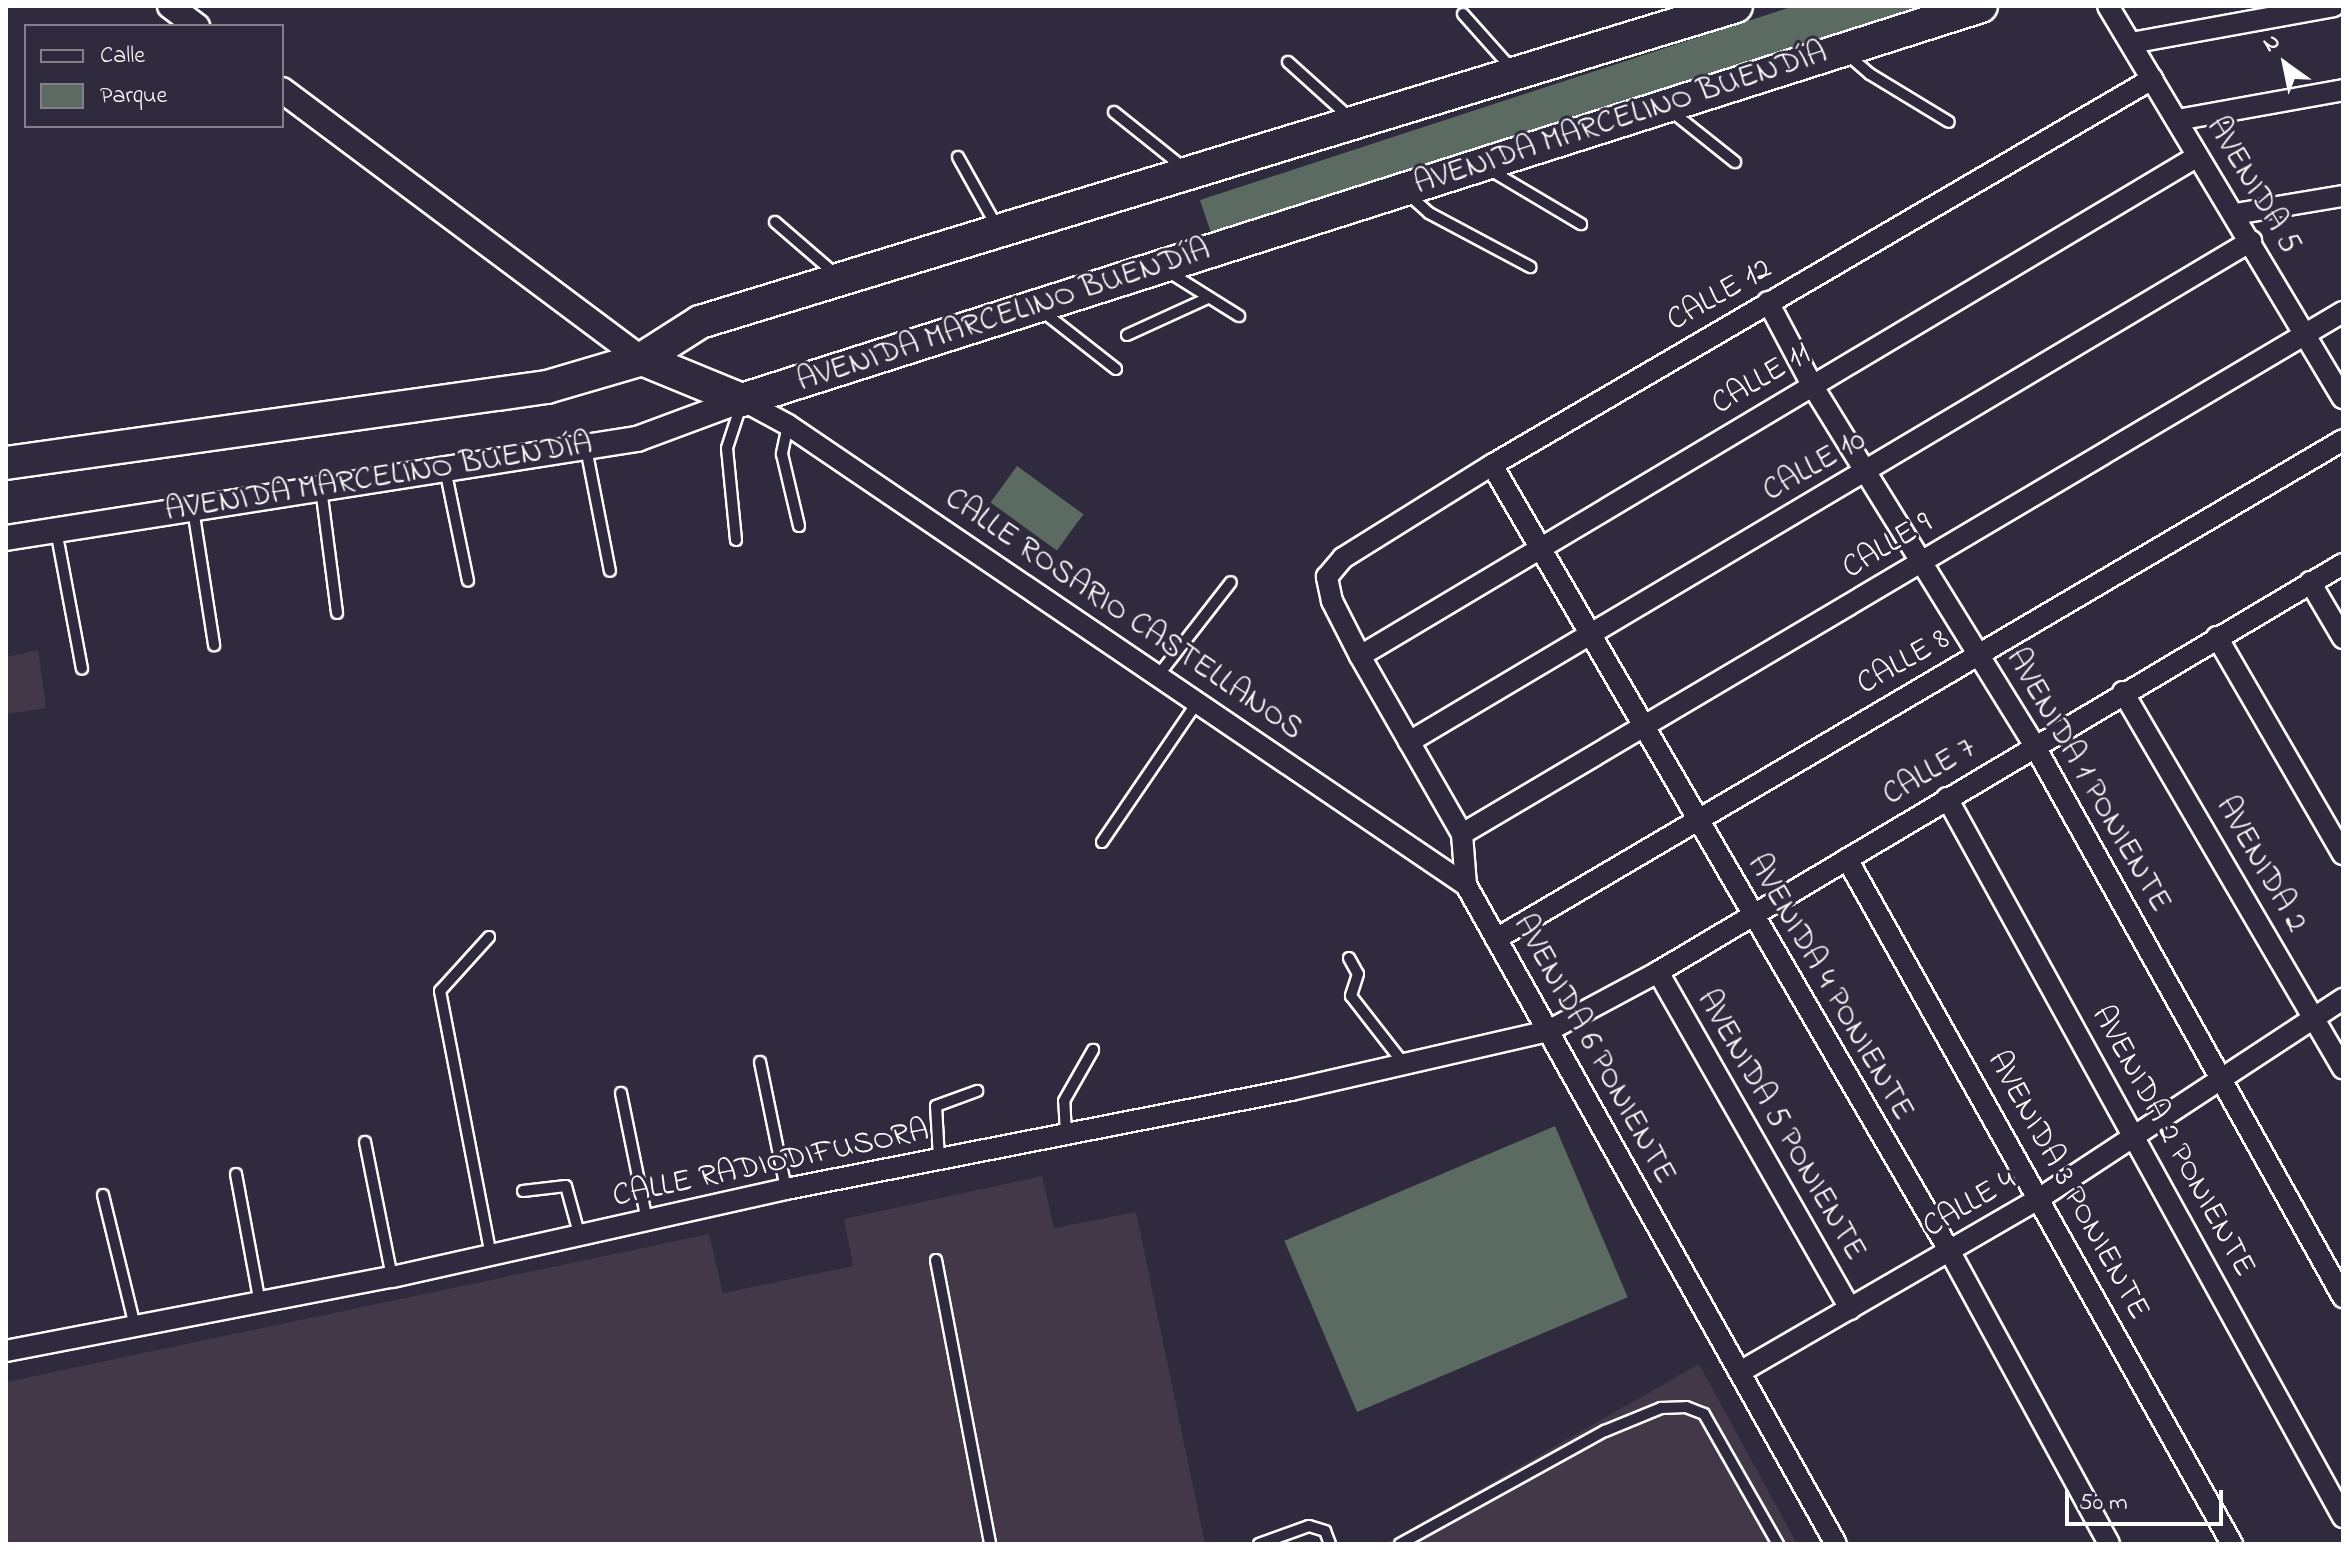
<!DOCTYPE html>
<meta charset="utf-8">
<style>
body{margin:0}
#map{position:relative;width:2349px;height:1550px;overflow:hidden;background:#2f2a3d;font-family:"Indie Flower",sans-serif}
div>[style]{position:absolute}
.built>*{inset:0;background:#423848}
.green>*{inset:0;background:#5c6b61;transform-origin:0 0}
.roads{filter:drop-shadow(2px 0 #fff) drop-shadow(-2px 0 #fff) drop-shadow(0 2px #fff) drop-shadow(0 -2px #fff)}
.service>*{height:10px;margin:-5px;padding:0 5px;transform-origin:5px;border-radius:5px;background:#2f2a3d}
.minor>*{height:20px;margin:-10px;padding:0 10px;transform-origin:10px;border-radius:10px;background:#2f2a3d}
.tertiary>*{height:24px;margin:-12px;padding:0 12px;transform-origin:12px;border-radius:12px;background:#2f2a3d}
.primary>*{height:32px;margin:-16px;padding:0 16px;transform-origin:16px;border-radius:16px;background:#2f2a3d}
span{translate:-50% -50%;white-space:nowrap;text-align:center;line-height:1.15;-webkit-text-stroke:6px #2f2a3d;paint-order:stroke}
.street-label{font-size:32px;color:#fff}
.frame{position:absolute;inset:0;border:8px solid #fff;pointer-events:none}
.legend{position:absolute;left:24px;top:24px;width:260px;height:104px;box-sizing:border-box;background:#2f2a3d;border:2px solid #827f8b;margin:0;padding:10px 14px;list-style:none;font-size:24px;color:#fff}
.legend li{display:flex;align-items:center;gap:16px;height:40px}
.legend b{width:40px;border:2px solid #827f8b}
.north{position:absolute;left:2245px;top:24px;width:80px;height:80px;-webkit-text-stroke:6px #2f2a3d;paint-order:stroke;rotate:327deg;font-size:22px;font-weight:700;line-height:32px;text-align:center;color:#fff}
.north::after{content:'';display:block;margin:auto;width:28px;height:36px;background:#fff;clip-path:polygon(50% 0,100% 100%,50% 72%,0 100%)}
.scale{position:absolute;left:2065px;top:1490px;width:158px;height:36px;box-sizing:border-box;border:4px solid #fff;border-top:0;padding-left:10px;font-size:24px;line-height:28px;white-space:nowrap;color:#fff;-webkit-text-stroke:6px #2f2a3d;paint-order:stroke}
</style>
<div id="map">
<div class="built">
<div style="clip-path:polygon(38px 650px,46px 708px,6px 714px,6px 657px)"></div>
<div style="clip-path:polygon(1042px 1176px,1054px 1228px,1136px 1212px,1205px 1544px,6px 1544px,6px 1382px,709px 1234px,723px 1293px,853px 1266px,844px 1219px)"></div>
<div style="clip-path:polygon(1699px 1364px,1797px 1544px,1384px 1544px)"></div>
</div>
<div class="green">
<div style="clip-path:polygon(1794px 6px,1957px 6px,1214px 242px,1200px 200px)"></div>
<div style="left:1017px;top:466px;width:82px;height:45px;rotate:36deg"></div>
<div style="left:1555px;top:1126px;width:186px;height:294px;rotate:67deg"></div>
</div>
<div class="roads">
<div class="service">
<div style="left:1463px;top:14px;width:74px;rotate:48.3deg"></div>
<div style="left:1848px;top:55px;width:29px;rotate:41deg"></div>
<div style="left:1870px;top:74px;width:92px;rotate:31.3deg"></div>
<div style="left:1288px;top:62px;width:82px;rotate:42deg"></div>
<div style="left:1671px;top:111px;width:82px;rotate:38.6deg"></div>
<div style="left:1114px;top:112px;width:90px;rotate:38.7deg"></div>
<div style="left:958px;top:157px;width:78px;rotate:60.8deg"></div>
<div style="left:1490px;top:170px;width:106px;rotate:30.7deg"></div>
<div style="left:1408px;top:194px;width:28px;rotate:42deg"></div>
<div style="left:1429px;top:213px;width:115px;rotate:28.1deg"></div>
<div style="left:775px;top:222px;width:78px;rotate:40.8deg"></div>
<div style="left:1167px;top:271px;width:85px;rotate:32deg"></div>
<div style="left:1042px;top:311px;width:94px;rotate:38.1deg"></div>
<div style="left:1127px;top:335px;width:89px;rotate:-24.6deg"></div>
<div style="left:788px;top:425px;width:30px;rotate:102deg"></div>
<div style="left:782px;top:454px;width:74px;rotate:76.7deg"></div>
<div style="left:586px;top:448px;width:125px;rotate:79deg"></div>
<div style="left:445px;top:469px;width:114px;rotate:78.4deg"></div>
<div style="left:321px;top:488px;width:126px;rotate:82.7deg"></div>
<div style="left:193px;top:509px;width:138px;rotate:81.2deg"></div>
<div style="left:56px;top:530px;width:141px;rotate:79.4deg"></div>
<div style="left:736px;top:540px;width:92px;rotate:-95.6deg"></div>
<div style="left:727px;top:448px;width:48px;rotate:-71.9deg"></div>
<div style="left:1157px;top:677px;width:120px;rotate:-52.1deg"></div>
<div style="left:1102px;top:842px;width:167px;rotate:-55.7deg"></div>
<div style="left:489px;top:937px;width:73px;rotate:132.2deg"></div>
<div style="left:440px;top:991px;width:270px;rotate:79.1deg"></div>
<div style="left:1349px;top:958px;width:18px;rotate:61deg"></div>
<div style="left:1358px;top:974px;width:23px;rotate:108deg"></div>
<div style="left:1351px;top:996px;width:86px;rotate:52.1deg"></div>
<div style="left:760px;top:1062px;width:130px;rotate:78.4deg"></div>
<div style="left:621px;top:1093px;width:131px;rotate:78.5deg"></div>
<div style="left:1066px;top:1134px;width:33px;rotate:-93deg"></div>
<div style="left:1064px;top:1101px;width:59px;rotate:-60.4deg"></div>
<div style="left:365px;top:1142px;width:138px;rotate:78.7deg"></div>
<div style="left:939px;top:1159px;width:53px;rotate:-93.2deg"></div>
<div style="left:936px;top:1106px;width:44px;rotate:-20.1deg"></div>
<div style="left:236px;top:1174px;width:131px;rotate:79.5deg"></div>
<div style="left:523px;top:1191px;width:43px;rotate:-6.6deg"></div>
<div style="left:566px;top:1186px;width:53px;rotate:74.6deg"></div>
<div style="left:103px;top:1195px;width:135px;rotate:76.3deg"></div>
<div style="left:936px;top:1260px;width:289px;rotate:79.2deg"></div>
<div style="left:1259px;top:1544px;width:53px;rotate:-19.8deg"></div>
<div style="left:1309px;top:1526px;width:17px;rotate:17deg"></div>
<div style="left:1325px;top:1531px;width:14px;rotate:69deg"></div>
<div style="left:1400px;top:1544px;width:234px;rotate:-28.9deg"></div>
<div style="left:1605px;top:1431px;width:61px;rotate:-22.3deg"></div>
<div style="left:1661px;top:1408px;width:25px;rotate:-2deg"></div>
<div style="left:1686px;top:1407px;width:19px;rotate:21deg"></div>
<div style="left:1704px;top:1414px;width:150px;rotate:60.4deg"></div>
</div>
<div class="minor">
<div style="left:2108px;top:6px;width:457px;rotate:59.1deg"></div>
<div style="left:2131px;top:43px;width:206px;rotate:-10.3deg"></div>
<div style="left:2177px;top:120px;width:169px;rotate:-10.2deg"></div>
<div style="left:2235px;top:214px;width:109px;rotate:-9.5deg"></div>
<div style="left:1768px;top:302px;width:94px;rotate:62.1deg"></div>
<div style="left:1812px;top:385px;width:423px;rotate:58.3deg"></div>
<div style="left:2034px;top:745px;width:633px;rotate:60.76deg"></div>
<div style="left:742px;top:400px;width:52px;rotate:28.5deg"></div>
<div style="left:788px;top:425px;width:819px;rotate:34.16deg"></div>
<div style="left:1492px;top:465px;width:911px;rotate:59.8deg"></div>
<div style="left:1950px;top:1252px;width:332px;rotate:61.4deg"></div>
<div style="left:2310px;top:582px;width:65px;rotate:59.5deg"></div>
<div style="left:2217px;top:637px;width:251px;rotate:59.9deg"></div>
<div style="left:1360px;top:656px;width:974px;rotate:-30.83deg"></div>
<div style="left:2123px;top:692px;width:436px;rotate:59.7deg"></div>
<div style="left:1409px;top:742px;width:980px;rotate:-30.75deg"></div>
<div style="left:1947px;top:798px;width:821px;rotate:61.16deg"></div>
<div style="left:1462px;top:834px;width:1024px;rotate:-30.65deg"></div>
<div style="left:1847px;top:859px;width:786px;rotate:60.66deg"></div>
<div style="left:1496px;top:939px;width:983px;rotate:-30.5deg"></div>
<div style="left:1658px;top:972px;width:388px;rotate:60.3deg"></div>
<div style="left:6px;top:1351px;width:393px;rotate:-10.9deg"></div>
<div style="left:392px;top:1277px;width:404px;rotate:-12.6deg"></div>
<div style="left:786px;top:1189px;width:515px;rotate:-11.09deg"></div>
<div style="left:1291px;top:1090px;width:264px;rotate:-12.9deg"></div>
<div style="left:1548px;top:1031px;width:125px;rotate:-28.2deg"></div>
<div style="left:1658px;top:972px;width:797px;rotate:-30.78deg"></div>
<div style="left:1740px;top:1372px;width:347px;rotate:-30.1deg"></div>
<div style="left:2040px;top:1198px;width:363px;rotate:-33.3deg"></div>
<div style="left:1836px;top:1544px;width:756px;rotate:-119.31deg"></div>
<div style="left:1466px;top:885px;width:51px;rotate:-94.5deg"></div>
<div style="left:1462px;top:834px;width:205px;rotate:-119.8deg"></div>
<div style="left:1360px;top:656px;width:62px;rotate:-117deg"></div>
<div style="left:1332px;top:601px;width:25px;rotate:-102deg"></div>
<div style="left:1327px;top:577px;width:25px;rotate:-50deg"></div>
<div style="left:1343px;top:558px;width:176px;rotate:-32deg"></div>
<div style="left:1492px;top:465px;width:765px;rotate:-30.32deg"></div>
</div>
<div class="tertiary">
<div style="left:170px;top:6px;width:34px;rotate:37deg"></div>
<div style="left:282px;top:90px;width:449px;rotate:36.8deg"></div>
<div style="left:6px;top:538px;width:639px;rotate:-8.92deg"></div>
<div style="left:637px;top:439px;width:112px;rotate:-20.4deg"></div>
</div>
<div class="primary">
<div style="left:642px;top:359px;width:108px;rotate:22.3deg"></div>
<div style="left:742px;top:400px;width:1300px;rotate:-17.64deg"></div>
<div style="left:6px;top:463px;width:546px;rotate:-8deg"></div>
<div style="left:547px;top:387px;width:99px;rotate:-16.4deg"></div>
<div style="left:642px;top:359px;width:69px;rotate:-32.5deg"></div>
<div style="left:700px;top:322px;width:1083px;rotate:-16.96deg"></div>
</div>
</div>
<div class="street-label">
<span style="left:1621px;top:120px;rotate:-18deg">AVENIDA MARCELINO BUENDÍA</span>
<span style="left:2252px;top:186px;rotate:59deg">AVENIDA 5</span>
<span style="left:1720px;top:296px;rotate:-30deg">CALLE 12</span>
<span style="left:1004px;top:317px;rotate:-18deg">AVENIDA MARCELINO BUENDÍA</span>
<span style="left:1762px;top:380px;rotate:-31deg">CALLE 11</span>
<span style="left:1815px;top:467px;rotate:-30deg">CALLE 10</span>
<span style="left:379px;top:479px;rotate:-9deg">AVENIDA MARCELINO BUENDÍA</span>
<span style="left:1888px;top:547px;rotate:-31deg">CALLE 9</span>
<span style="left:1123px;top:615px;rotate:34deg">CALLE ROSARIO CASTELLANOS</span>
<span style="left:1904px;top:663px;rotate:-30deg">CALLE 8</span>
<span style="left:1930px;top:773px;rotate:-31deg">CALLE 7</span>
<span style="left:2087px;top:781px;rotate:60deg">AVENIDA 1 PONIENTE</span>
<span style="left:2260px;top:865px;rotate:60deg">AVENIDA 2</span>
<span style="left:1829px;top:988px;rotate:60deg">AVENIDA 4 PONIENTE</span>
<span style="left:1593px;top:1050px;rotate:61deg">AVENIDA 6 PONIENTE</span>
<span style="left:1780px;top:1126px;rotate:60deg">AVENIDA 5 PONIENTE</span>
<span style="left:2172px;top:1142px;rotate:61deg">AVENIDA 2 PONIENTE</span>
<span style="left:771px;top:1165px;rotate:-12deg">CALLE RADIODIFUSORA</span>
<span style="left:2067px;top:1186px;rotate:61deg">AVENIDA 3 PONIENTE</span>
<span style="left:1970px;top:1205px;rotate:-31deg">CALLE 4</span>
</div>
<div class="frame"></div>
<ul class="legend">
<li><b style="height:10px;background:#2f2a3d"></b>Calle</li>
<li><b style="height:22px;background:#5c6b61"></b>Parque</li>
</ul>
<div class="north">N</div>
<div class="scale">50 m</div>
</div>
